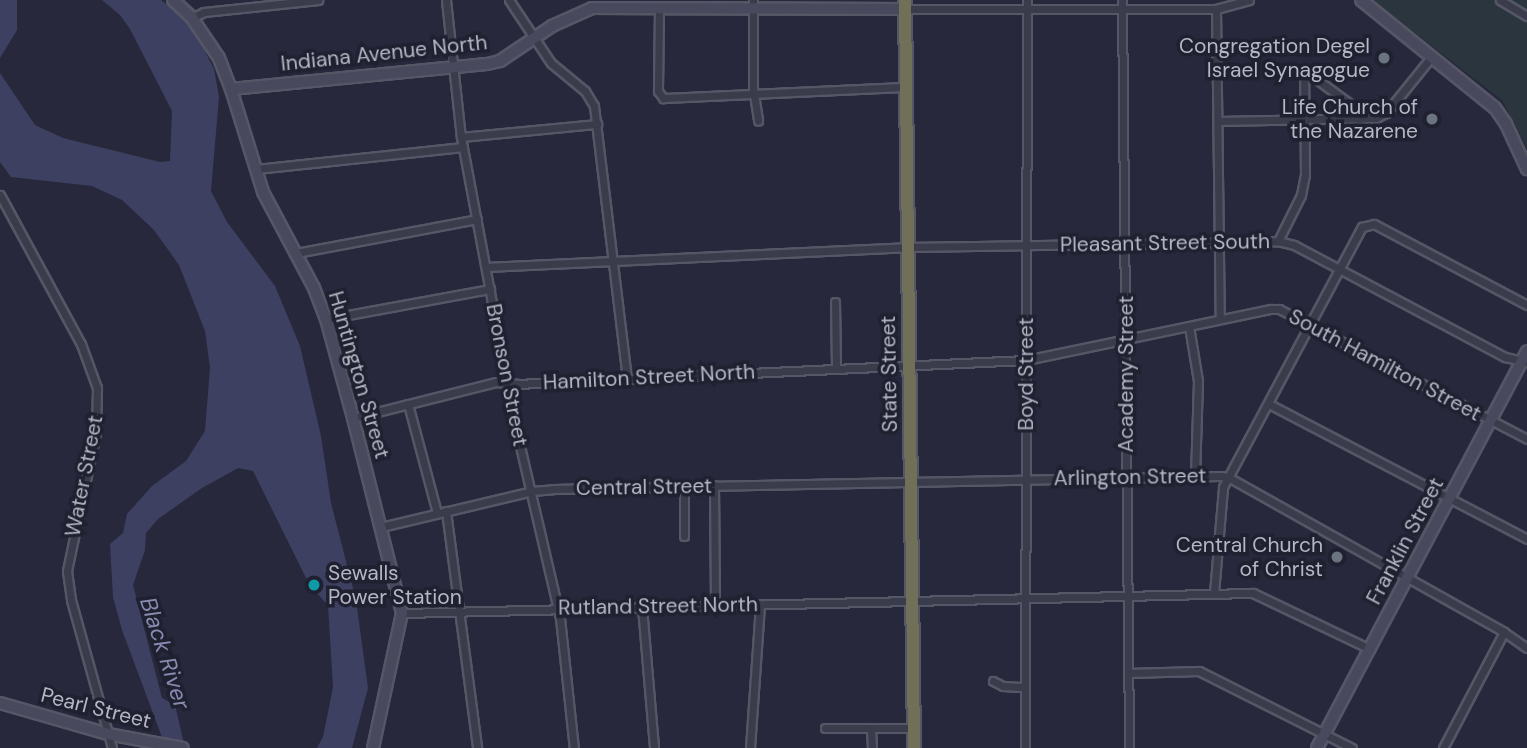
<!DOCTYPE html>
<style>
body{margin:0}
#map{position:relative;width:1527px;height:748px;overflow:hidden;background:#27283b;font-family:"DM Sans",sans-serif}
div>[style]{position:absolute}
.green>*{inset:0;background:#2a353d}
.water>*{inset:0;background:#3e4062}
.roads{filter:drop-shadow(2px 0 #555666) drop-shadow(-2px 0 #555666) drop-shadow(0 2px #555666) drop-shadow(0 -2px #555666)}
.street>*{height:7px;margin:-3.5px;padding:0 3.5px;transform-origin:3.5px;border-radius:3.5px;background:#3a3b4b}
.secondary>*{height:10px;margin:-5px;padding:0 5px;transform-origin:5px;border-radius:5px;background:#49495e}
.highway>*{height:12px;margin:-6px;padding:0 6px;transform-origin:6px;border-radius:6px;background:#706f58}
.dots>*{width:19px;height:19px;translate:-50% -50%;box-sizing:border-box;border:4px solid #1f2030;border-radius:50%}
span{translate:-50% -50%;white-space:nowrap;text-align:center;line-height:1.15;-webkit-text-stroke:7px #1f2030;paint-order:stroke}
.poi-label{font-size:21px;color:#b6b6c6}
.right{translate:-100% -50%;text-align:right}
.left{translate:0 -50%;text-align:left}
.street-label{font-size:21px;color:#b6b6c6}
.water-label{font-size:23px;color:#888baf;font-style:italic}
</style>
<div id="map">
<div class="green">
<div style="clip-path:polygon(1372px 0,1527px 0,1527px 148px,1502px 100px)"></div>
</div>
<div class="water">
<div style="clip-path:polygon(0 0,17px 0,17px 30px,0 58px)"></div>
<div style="clip-path:polygon(102px 0,161px 0,191px 24px,214px 69px,219px 97px,211px 191px,227px 222px,275px 286px,300px 346px,321px 436px,331px 503px,356px 600px,368px 688px,352px 748px,317px 748px,323px 737px,333px 687px,328px 605px,310px 586px,253px 471px,238px 468px,202px 488px,158px 519px,146px 533px,145px 550px,133px 585px,162px 698px,175px 705px,185px 748px,166px 748px,122px 630px,113px 597px,110px 544px,123px 533px,127px 514px,152px 486px,186px 461px,205px 431px,210px 368px,205px 331px,179px 265px,154px 230px,122px 200px,92px 186px,11px 177px,0 162px,0 73px,35px 125px,63px 138px,160px 162px,170px 161px,172px 111px,130px 29px,120px 15px)"></div>
</div>
<div class="roads">
<div class="street">
<div style="left:446px;top:0;width:138px;rotate:83.8deg"></div>
<div style="left:461px;top:137px;width:284px;rotate:79.4deg"></div>
<div style="left:513px;top:416px;width:207px;rotate:76.9deg"></div>
<div style="left:560px;top:618px;width:131px;rotate:83.9deg"></div>
<div style="left:509px;top:0;width:76px;rotate:56.3deg"></div>
<div style="left:551px;top:63px;width:44px;rotate:39.5deg"></div>
<div style="left:585px;top:91px;width:17px;rotate:59deg"></div>
<div style="left:594px;top:106px;width:275px;rotate:83.1deg"></div>
<div style="left:753px;top:0;width:88px;rotate:90deg"></div>
<div style="left:753px;top:88px;width:33px;rotate:81deg"></div>
<div style="left:1122px;top:0;width:748px;rotate:89.46deg"></div>
<div style="left:1500px;top:0;width:31px;rotate:31deg"></div>
<div style="left:659px;top:8px;width:83px;rotate:90.7deg"></div>
<div style="left:658px;top:91px;width:9px;rotate:54deg"></div>
<div style="left:663px;top:98px;width:242px;rotate:-2.6deg"></div>
<div style="left:905px;top:9px;width:311px"></div>
<div style="left:1216px;top:9px;width:34px;rotate:-15deg"></div>
<div style="left:1216px;top:9px;width:310px;rotate:89.3deg"></div>
<div style="left:192px;top:18px;width:13px;rotate:-27deg"></div>
<div style="left:204px;top:12px;width:115px;rotate:-6deg"></div>
<div style="left:1218px;top:121px;width:158px;rotate:-1.1deg"></div>
<div style="left:1376px;top:118px;width:11px;rotate:-27deg"></div>
<div style="left:1386px;top:113px;width:73px;rotate:-51.1deg"></div>
<div style="left:461px;top:137px;width:137px;rotate:-5.5deg"></div>
<div style="left:256px;top:169px;width:208px;rotate:-6.1deg"></div>
<div style="left:0;top:195px;width:170px;rotate:61.5deg"></div>
<div style="left:81px;top:344px;width:47px;rotate:70deg"></div>
<div style="left:97px;top:388px;width:45px;rotate:91.3deg"></div>
<div style="left:96px;top:433px;width:141px;rotate:101.9deg"></div>
<div style="left:67px;top:571px;width:29px;rotate:82deg"></div>
<div style="left:71px;top:600px;width:154px;rotate:74.5deg"></div>
<div style="left:1278px;top:241px;width:51px;rotate:-63.4deg"></div>
<div style="left:1301px;top:195px;width:20px;rotate:-79deg"></div>
<div style="left:1305px;top:175px;width:105px;rotate:-90.5deg"></div>
<div style="left:1304px;top:70px;width:66px;rotate:36.3deg"></div>
<div style="left:1357px;top:109px;width:10px;rotate:79deg"></div>
<div style="left:296px;top:253px;width:184px;rotate:-10.6deg"></div>
<div style="left:486px;top:267px;width:420px;rotate:-2.7deg"></div>
<div style="left:906px;top:247px;width:372px;rotate:-0.9deg"></div>
<div style="left:1278px;top:241px;width:16px;rotate:14deg"></div>
<div style="left:1294px;top:245px;width:239px;rotate:28deg"></div>
<div style="left:1505px;top:357px;width:23px;rotate:13deg"></div>
<div style="left:835px;top:302px;width:66px;rotate:89.1deg"></div>
<div style="left:326px;top:319px;width:167px;rotate:-10.4deg"></div>
<div style="left:1189px;top:326px;width:56px;rotate:80.7deg"></div>
<div style="left:1198px;top:381px;width:95px;rotate:91.8deg"></div>
<div style="left:408px;top:404px;width:113px;rotate:75.1deg"></div>
<div style="left:1269px;top:404px;width:291px;rotate:27.6deg"></div>
<div style="left:353px;top:418px;width:147px;rotate:-14.1deg"></div>
<div style="left:496px;top:382px;width:21px;rotate:5deg"></div>
<div style="left:517px;top:384px;width:510px;rotate:-2.7deg"></div>
<div style="left:1026px;top:360px;width:250px;rotate:-11.8deg"></div>
<div style="left:1271px;top:309px;width:8px"></div>
<div style="left:1279px;top:309px;width:35px;rotate:27deg"></div>
<div style="left:1310px;top:325px;width:245px;rotate:27.7deg"></div>
<div style="left:714px;top:485px;width:120px;rotate:89.5deg"></div>
<div style="left:446px;top:511px;width:239px;rotate:82.5deg"></div>
<div style="left:381px;top:527px;width:155px;rotate:-13.4deg"></div>
<div style="left:532px;top:491px;width:21px;rotate:-5deg"></div>
<div style="left:553px;top:489px;width:667px;rotate:-1.12deg"></div>
<div style="left:1220px;top:476px;width:8px;rotate:7deg"></div>
<div style="left:1228px;top:477px;width:317px;rotate:29.3deg"></div>
<div style="left:1504px;top:632px;width:28px;rotate:35deg"></div>
<div style="left:684px;top:536px;width:50px;rotate:-90deg"></div>
<div style="left:1214px;top:593px;width:106px;rotate:-85.1deg"></div>
<div style="left:1223px;top:487px;width:295px;rotate:-61.9deg"></div>
<div style="left:1362px;top:227px;width:12px;rotate:-14deg"></div>
<div style="left:1374px;top:224px;width:173px;rotate:27.9deg"></div>
<div style="left:642px;top:607px;width:142px;rotate:85.1deg"></div>
<div style="left:402px;top:613px;width:851px;rotate:-1.35deg"></div>
<div style="left:1253px;top:593px;width:130px;rotate:25.6deg"></div>
<div style="left:1128px;top:673px;width:71px;rotate:-1.6deg"></div>
<div style="left:1199px;top:671px;width:171px;rotate:26.7deg"></div>
<div style="left:993px;top:681px;width:11px;rotate:27deg"></div>
<div style="left:1003px;top:686px;width:22px;rotate:3deg"></div>
<div style="left:825px;top:728px;width:88px"></div>
<div style="left:871px;top:729px;width:19px;rotate:87deg"></div>
<div style="left:750px;top:748px;width:144px;rotate:-86deg"></div>
<div style="left:1025px;top:748px;width:748px;rotate:-89.85deg"></div>
<div style="left:1443px;top:748px;width:131px;rotate:-62.3deg"></div>
</div>
<div class="secondary">
<div style="left:173px;top:0;width:26px;rotate:43deg"></div>
<div style="left:192px;top:18px;width:48px;rotate:56deg"></div>
<div style="left:219px;top:58px;width:33px;rotate:69deg"></div>
<div style="left:231px;top:89px;width:108px;rotate:72.7deg"></div>
<div style="left:263px;top:192px;width:109px;rotate:62deg"></div>
<div style="left:314px;top:288px;width:33px;rotate:69deg"></div>
<div style="left:326px;top:319px;width:103px;rotate:74.7deg"></div>
<div style="left:353px;top:418px;width:201px;rotate:75.9deg"></div>
<div style="left:402px;top:613px;width:138px;rotate:102.1deg"></div>
<div style="left:1361px;top:0;width:172px;rotate:38.9deg"></div>
<div style="left:1495px;top:108px;width:19px;rotate:55deg"></div>
<div style="left:1506px;top:124px;width:50px;rotate:65deg"></div>
<div style="left:231px;top:89px;width:257px;rotate:-5.6deg"></div>
<div style="left:487px;top:64px;width:13px;rotate:-13deg"></div>
<div style="left:500px;top:61px;width:63px;rotate:-33.9deg"></div>
<div style="left:552px;top:26px;width:44px;rotate:-24.2deg"></div>
<div style="left:592px;top:8px;width:313px;rotate:0.2deg"></div>
<div style="left:0;top:703px;width:112px;rotate:16deg"></div>
<div style="left:108px;top:734px;width:76px;rotate:10.6deg"></div>
<div style="left:1317px;top:748px;width:449px;rotate:-62.1deg"></div>
</div>
<div class="highway">
<div style="left:905px;top:0;width:748px;rotate:89.31deg"></div>
</div>
</div>
<div class="dots">
<div style="left:1384px;top:58px;background:#6b7280"></div>
<div style="left:1432px;top:119px;background:#6b7280"></div>
<div style="left:1337px;top:557px;background:#6b7280"></div>
<div style="left:314px;top:585px;background:#0f9aa8"></div>
</div>
<div class="poi-label">
<span class="right" style="left:1370px;top:58px">Congregation Degel<br>Israel Synagogue</span>
<span class="right" style="left:1418px;top:119px">Life Church of<br>the Nazarene</span>
<span class="right" style="left:1323px;top:557px">Central Church<br>of Christ</span>
<span class="left" style="left:328px;top:585px">Sewalls<br>Power Station</span>
</div>
<div class="street-label">
<span style="left:384px;top:53px;rotate:-6deg">Indiana Avenue North</span>
<span style="left:1165px;top:243px;rotate:-1deg">Pleasant Street South</span>
<span style="left:1385px;top:365px;rotate:28deg">South Hamilton Street</span>
<span style="left:889px;top:374px;rotate:-91deg">State Street</span>
<span style="left:1026px;top:374px;rotate:-90deg">Boyd Street</span>
<span style="left:1126px;top:374px;rotate:-90deg">Academy Street</span>
<span style="left:359px;top:375px;rotate:74deg">Huntington Street</span>
<span style="left:507px;top:375px;rotate:79deg">Bronson Street</span>
<span style="left:649px;top:377px;rotate:-3deg">Hamilton Street North</span>
<span style="left:84px;top:476px;rotate:-79deg">Water Street</span>
<span style="left:1130px;top:477px;rotate:-1deg">Arlington Street</span>
<span style="left:644px;top:487px;rotate:-1deg">Central Street</span>
<span style="left:1405px;top:541px;rotate:-62deg">Franklin Street</span>
<span style="left:658px;top:606px;rotate:-1deg">Rutland Street North</span>
<span style="left:96px;top:708px;rotate:14deg">Pearl Street</span>
</div>
<div class="water-label">
<span style="left:165px;top:653px;rotate:72deg">Black River</span>
</div>
</div>
